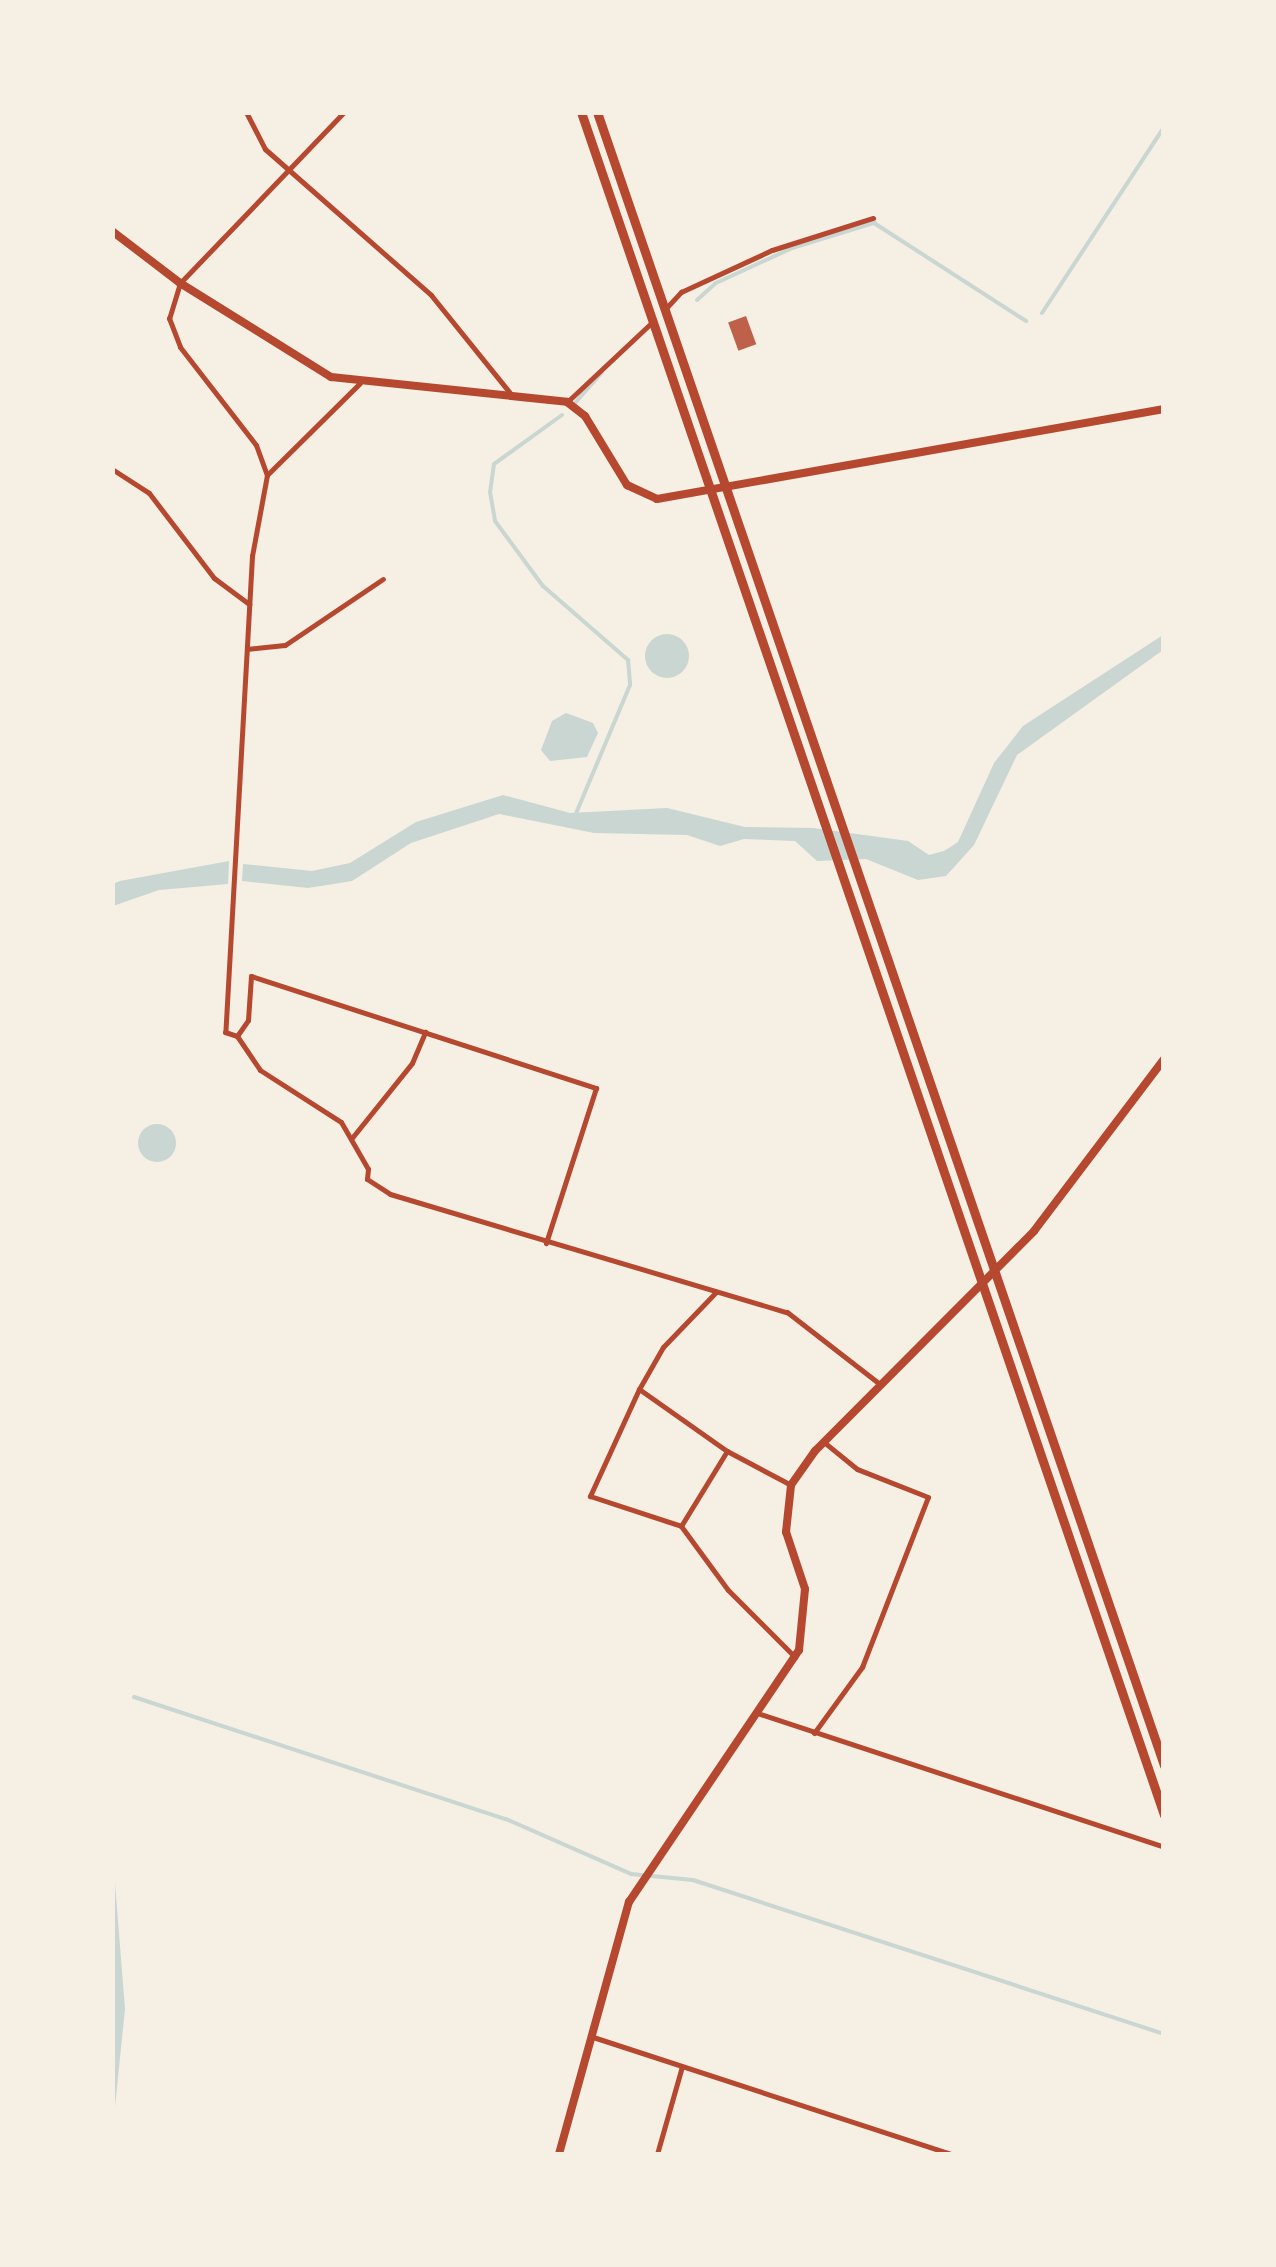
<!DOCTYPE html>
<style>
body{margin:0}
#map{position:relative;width:1276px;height:2267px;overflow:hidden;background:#f6efe4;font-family:Arial,sans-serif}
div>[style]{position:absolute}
.water>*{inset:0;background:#c9d6d2}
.round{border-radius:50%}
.stream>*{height:4px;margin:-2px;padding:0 2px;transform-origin:2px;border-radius:2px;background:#c9d6d2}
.building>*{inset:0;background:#bf614a;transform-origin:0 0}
.minor>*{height:5px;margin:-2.5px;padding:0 2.5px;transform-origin:2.5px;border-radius:2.5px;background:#b5482f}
.secondary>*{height:8px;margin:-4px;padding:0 4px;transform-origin:4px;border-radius:4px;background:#b5482f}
.primary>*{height:8px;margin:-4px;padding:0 4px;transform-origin:4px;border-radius:4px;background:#b5482f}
.trunk>*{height:9px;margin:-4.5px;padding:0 4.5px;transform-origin:4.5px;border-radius:4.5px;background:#b5482f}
span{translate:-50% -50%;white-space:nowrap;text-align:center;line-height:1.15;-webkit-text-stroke:8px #f6efe4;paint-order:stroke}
.frame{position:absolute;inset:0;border:115px solid #f6efe4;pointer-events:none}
</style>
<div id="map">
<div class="water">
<div class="round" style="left:645px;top:634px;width:44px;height:44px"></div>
<div style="clip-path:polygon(1163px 635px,1163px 650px,1017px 755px,974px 845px,946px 876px,918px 880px,866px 859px,817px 861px,795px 841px,744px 839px,720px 846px,687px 835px,594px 833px,499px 814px,411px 843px,352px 881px,308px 888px,242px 881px,243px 864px,312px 871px,350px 863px,416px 822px,503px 795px,570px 813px,667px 808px,745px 827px,813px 828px,908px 841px,929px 855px,944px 851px,958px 842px,994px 763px,1023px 726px)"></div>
<div style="clip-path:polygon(566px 713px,593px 723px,598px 733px,587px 757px,550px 761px,541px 750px,552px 721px)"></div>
<div style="clip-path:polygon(229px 861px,228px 884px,159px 890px,113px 906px,113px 884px,120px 881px)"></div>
<div class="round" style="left:138px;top:1124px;width:38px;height:38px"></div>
<div style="clip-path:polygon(113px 1858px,125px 2009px,113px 2126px,112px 2126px)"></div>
</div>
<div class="stream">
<div style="left:697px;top:300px;width:25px;rotate:-42deg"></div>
<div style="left:716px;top:283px;width:84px;rotate:-24.7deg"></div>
<div style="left:792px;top:248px;width:86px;rotate:-17deg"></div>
<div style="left:874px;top:223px;width:181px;rotate:32.8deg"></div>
<div style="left:1042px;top:313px;width:222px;rotate:-56.7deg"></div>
<div style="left:575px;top:403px;width:41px;rotate:-48.9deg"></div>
<div style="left:562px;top:415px;width:84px;rotate:144.2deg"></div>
<div style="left:494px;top:464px;width:28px;rotate:98deg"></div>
<div style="left:490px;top:492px;width:29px;rotate:80deg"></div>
<div style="left:495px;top:521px;width:81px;rotate:53.6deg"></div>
<div style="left:543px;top:586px;width:113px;rotate:41deg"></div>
<div style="left:628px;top:660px;width:25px;rotate:85deg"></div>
<div style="left:630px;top:685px;width:144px;rotate:112.8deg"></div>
<div style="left:134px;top:1697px;width:391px;rotate:18.2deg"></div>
<div style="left:506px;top:1819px;width:137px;rotate:23.7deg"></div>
<div style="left:631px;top:1874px;width:62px;rotate:5.5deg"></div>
<div style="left:693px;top:1880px;width:496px;rotate:18.1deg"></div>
</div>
<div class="building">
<div style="left:746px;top:316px;width:30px;height:19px;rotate:70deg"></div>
</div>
<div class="minor">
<div style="left:246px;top:112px;width:42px;rotate:62.8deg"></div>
<div style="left:265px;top:149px;width:221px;rotate:41.3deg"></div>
<div style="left:431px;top:295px;width:126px;rotate:51.1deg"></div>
<div style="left:344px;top:112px;width:237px;rotate:133.8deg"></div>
<div style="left:180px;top:283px;width:37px;rotate:107deg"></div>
<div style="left:169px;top:318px;width:31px;rotate:69deg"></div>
<div style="left:180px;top:347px;width:124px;rotate:52.2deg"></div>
<div style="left:256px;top:445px;width:32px;rotate:70deg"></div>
<div style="left:267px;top:475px;width:82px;rotate:100.5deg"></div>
<div style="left:252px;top:556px;width:477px;rotate:93.2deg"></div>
<div style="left:225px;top:1032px;width:13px;rotate:18deg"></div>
<div style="left:237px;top:1036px;width:41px;rotate:55.9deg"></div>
<div style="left:260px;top:1070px;width:96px;rotate:32.7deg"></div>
<div style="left:341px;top:1122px;width:54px;rotate:60.1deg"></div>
<div style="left:368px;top:1169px;width:10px;rotate:96deg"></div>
<div style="left:367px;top:1179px;width:27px;rotate:33deg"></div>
<div style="left:390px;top:1194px;width:414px;rotate:16.6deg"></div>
<div style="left:787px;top:1312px;width:119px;rotate:37.8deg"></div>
<div style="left:667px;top:307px;width:21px;rotate:-47deg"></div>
<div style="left:681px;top:292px;width:100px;rotate:-24.8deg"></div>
<div style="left:772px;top:250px;width:106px;rotate:-17.6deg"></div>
<div style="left:567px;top:402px;width:114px;rotate:-43.2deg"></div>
<div style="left:112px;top:469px;width:44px;rotate:33deg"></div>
<div style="left:149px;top:493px;width:107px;rotate:52.6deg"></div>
<div style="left:214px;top:578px;width:44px;rotate:36.6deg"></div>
<div style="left:267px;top:475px;width:131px;rotate:-44.7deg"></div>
<div style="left:247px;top:649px;width:38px;rotate:-6deg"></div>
<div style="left:285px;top:645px;width:118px;rotate:-34deg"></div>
<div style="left:237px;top:1036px;width:19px;rotate:-55deg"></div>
<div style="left:248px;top:1020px;width:44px;rotate:-86.1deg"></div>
<div style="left:251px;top:976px;width:363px;rotate:18deg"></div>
<div style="left:596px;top:1088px;width:163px;rotate:107.9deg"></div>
<div style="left:351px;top:1139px;width:97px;rotate:-51.2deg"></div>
<div style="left:412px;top:1063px;width:34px;rotate:-67deg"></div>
<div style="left:716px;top:1292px;width:76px;rotate:133.9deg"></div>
<div style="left:663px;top:1347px;width:48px;rotate:119.7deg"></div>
<div style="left:639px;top:1389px;width:108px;rotate:35.2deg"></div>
<div style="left:727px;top:1451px;width:72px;rotate:28deg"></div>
<div style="left:639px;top:1389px;width:118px;rotate:114.6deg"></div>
<div style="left:590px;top:1496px;width:96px;rotate:18.2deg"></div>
<div style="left:681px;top:1526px;width:79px;rotate:53.7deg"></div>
<div style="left:728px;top:1590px;width:95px;rotate:45deg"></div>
<div style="left:681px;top:1526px;width:88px;rotate:-58.5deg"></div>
<div style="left:757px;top:1713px;width:428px;rotate:18.2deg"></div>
<div style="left:814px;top:1733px;width:82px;rotate:-54deg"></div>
<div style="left:862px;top:1667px;width:182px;rotate:-68.8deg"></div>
<div style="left:928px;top:1497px;width:76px;rotate:-158.5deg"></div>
<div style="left:857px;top:1469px;width:41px;rotate:-140.9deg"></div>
<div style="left:593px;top:2037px;width:377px;rotate:18.1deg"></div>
<div style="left:657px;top:2154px;width:91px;rotate:-74.1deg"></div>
</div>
<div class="secondary">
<div style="left:559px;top:2154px;width:262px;rotate:-74.5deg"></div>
<div style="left:629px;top:1902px;width:304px;rotate:-56deg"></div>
<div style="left:799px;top:1650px;width:61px;rotate:-84.4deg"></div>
<div style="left:805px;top:1589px;width:60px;rotate:-108.4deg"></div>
<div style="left:786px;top:1532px;width:47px;rotate:-83.9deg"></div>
<div style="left:791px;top:1485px;width:42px;rotate:-54.8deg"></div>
<div style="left:815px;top:1451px;width:310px;rotate:-45.1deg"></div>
<div style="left:1034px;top:1231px;width:216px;rotate:-52.9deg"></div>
</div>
<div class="primary">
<div style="left:112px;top:231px;width:86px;rotate:37.4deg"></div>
<div style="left:180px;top:283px;width:178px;rotate:31.9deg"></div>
<div style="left:331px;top:377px;width:237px;rotate:6deg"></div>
<div style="left:567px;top:402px;width:23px;rotate:38deg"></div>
<div style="left:585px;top:416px;width:81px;rotate:58.7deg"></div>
<div style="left:627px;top:485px;width:33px;rotate:25deg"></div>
<div style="left:657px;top:499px;width:515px;rotate:-10.07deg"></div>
</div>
<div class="trunk">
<div style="left:581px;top:112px;width:1800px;rotate:71.1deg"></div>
<div style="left:597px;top:112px;width:1748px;rotate:71.07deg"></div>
</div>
<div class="frame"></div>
</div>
